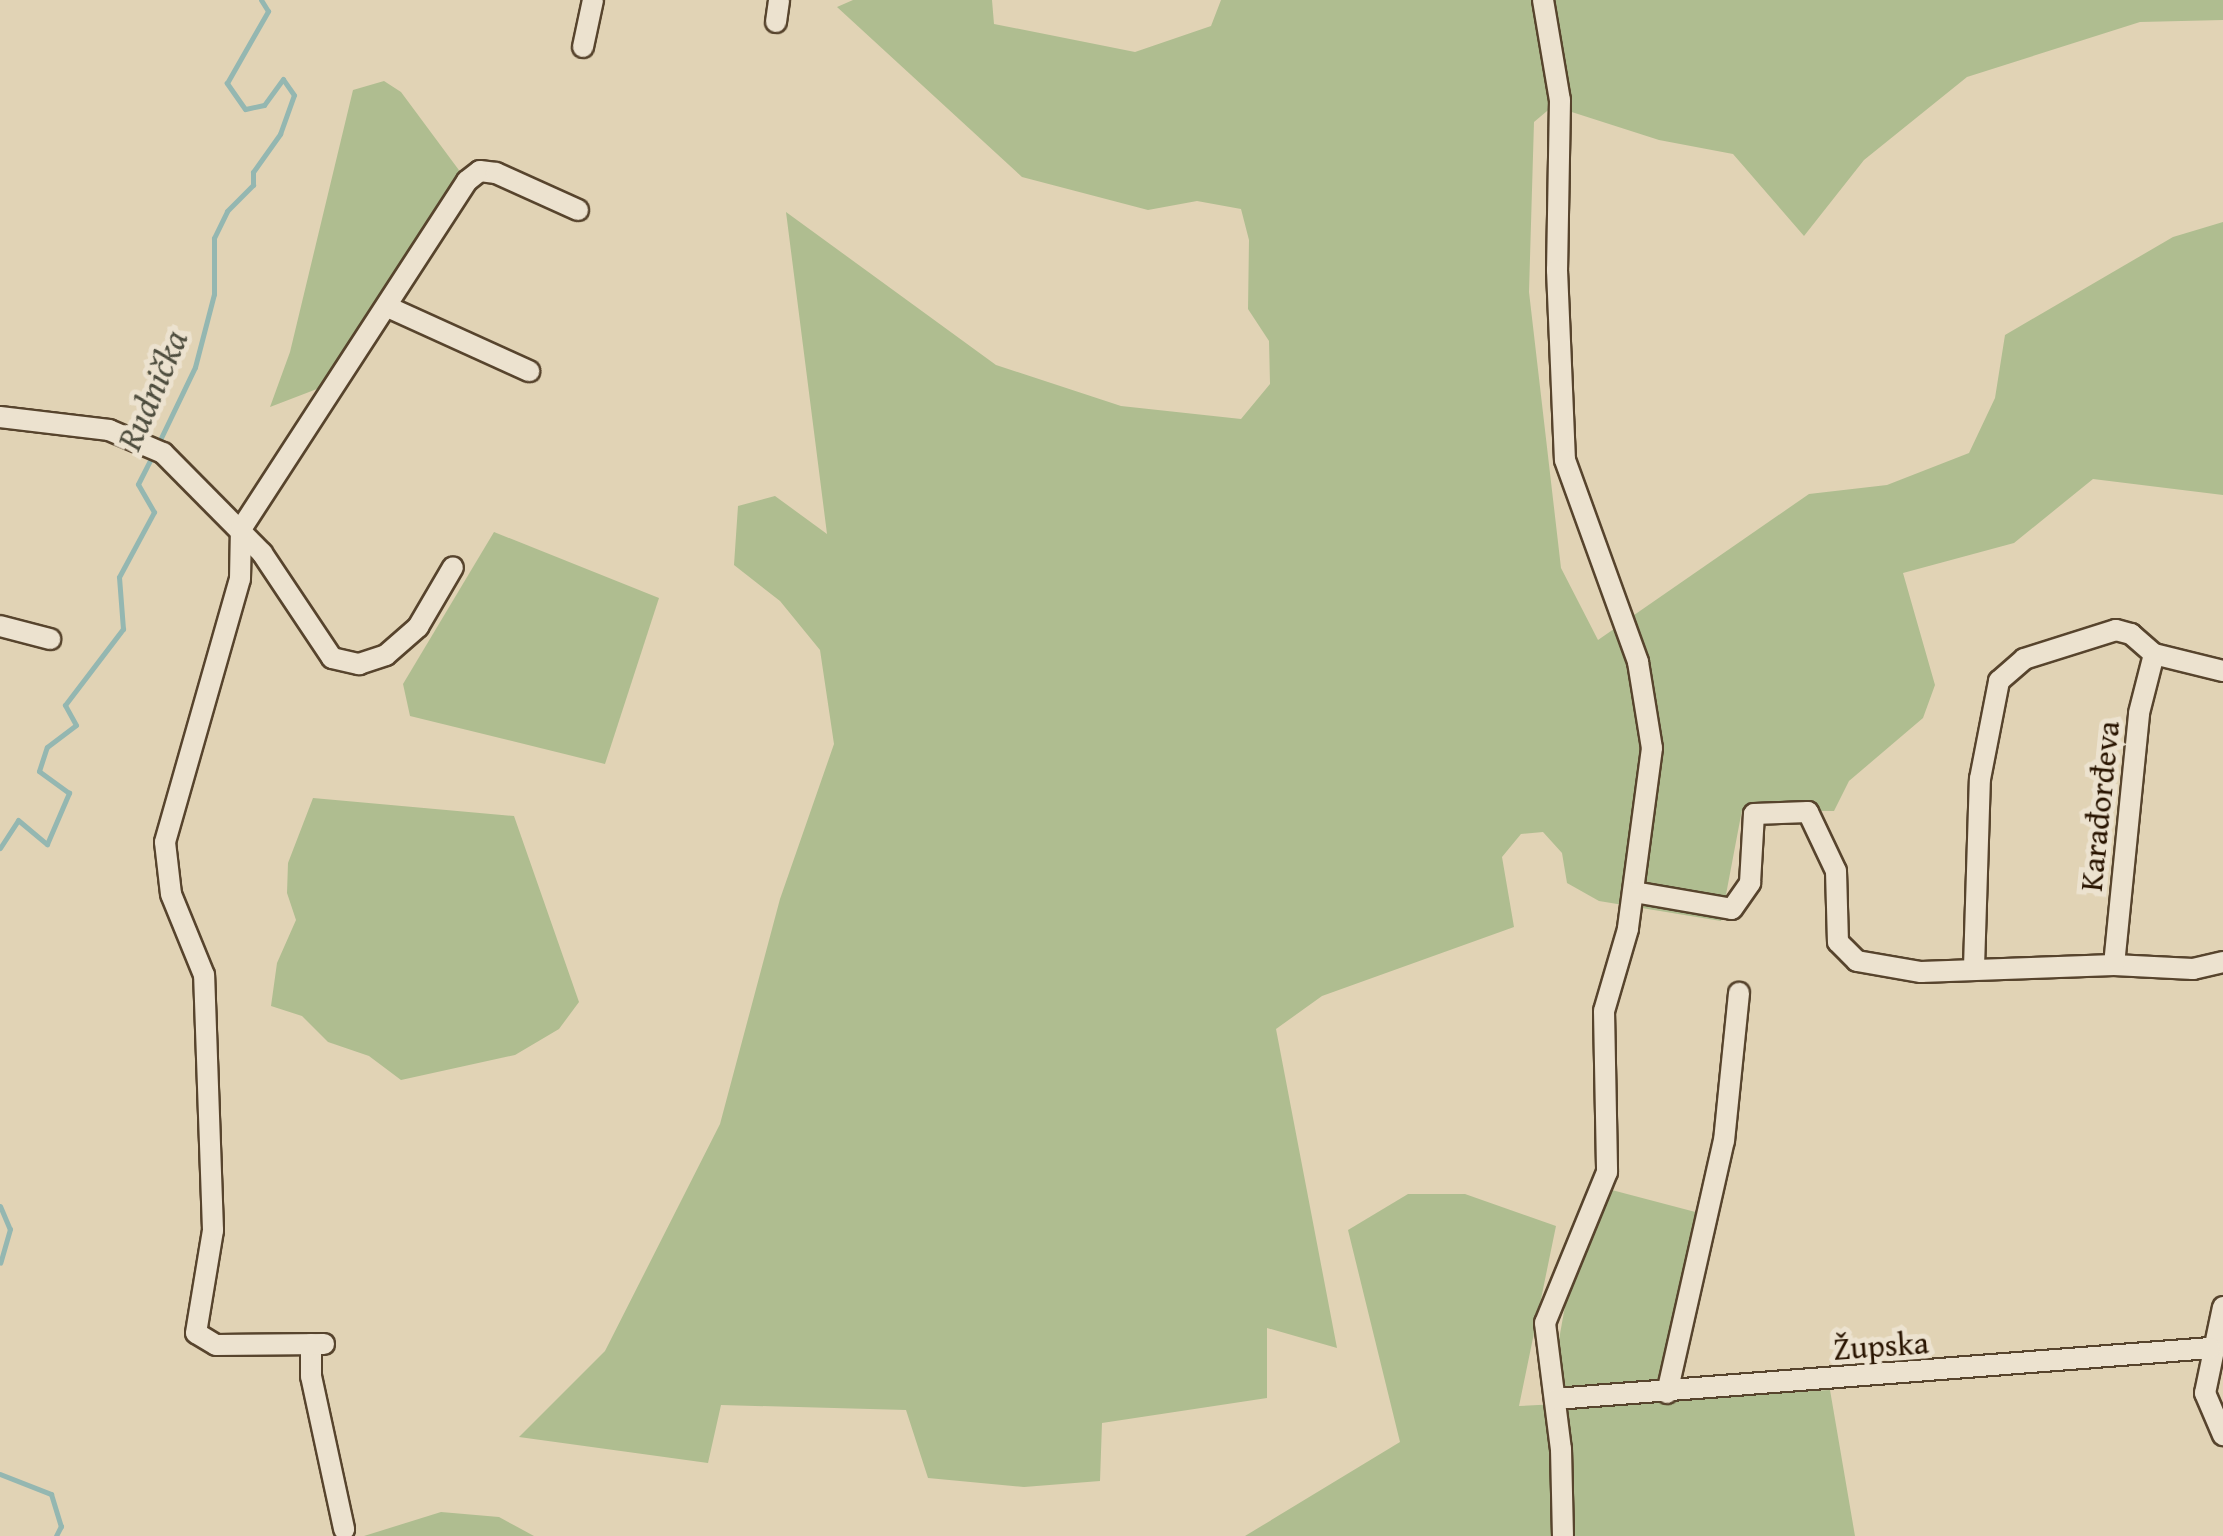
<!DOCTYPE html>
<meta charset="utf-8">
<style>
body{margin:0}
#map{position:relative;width:2223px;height:1536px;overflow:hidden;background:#e1d3b5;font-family:"Gentium Book Plus",serif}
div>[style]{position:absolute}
.green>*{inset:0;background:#afbd90}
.stream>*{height:5px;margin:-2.5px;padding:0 2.5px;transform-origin:2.5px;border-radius:2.5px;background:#94b7b1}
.roads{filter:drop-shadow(2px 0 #57442d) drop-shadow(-2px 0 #57442d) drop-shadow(0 2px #57442d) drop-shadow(0 -2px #57442d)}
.minor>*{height:20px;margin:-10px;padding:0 10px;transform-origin:10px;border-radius:10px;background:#ece2cf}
span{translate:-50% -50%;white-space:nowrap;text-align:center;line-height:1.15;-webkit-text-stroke:10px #ece2cf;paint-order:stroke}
.street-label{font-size:32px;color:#291400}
.water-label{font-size:35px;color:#4e4d3e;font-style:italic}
</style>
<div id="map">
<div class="green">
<div style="clip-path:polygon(853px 0,992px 0,994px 24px,1135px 52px,1211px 26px,1221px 0,2223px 0,2223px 20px,2140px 22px,1967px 77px,1864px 160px,1804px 236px,1733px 154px,1659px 140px,1553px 106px,1534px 122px,1529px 292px,1561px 568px,1598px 640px,1809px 494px,1887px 485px,1969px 453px,1995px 398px,2005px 335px,2173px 237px,2223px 222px,2223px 495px,2093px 479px,2014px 543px,1903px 573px,1935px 685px,1923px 718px,1849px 781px,1834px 811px,1742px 810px,1721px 921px,1599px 901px,1567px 883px,1562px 853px,1543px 832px,1521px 834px,1502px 857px,1514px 927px,1322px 996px,1276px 1029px,1337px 1348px,1267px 1328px,1267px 1398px,1102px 1423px,1100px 1481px,1024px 1487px,928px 1478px,906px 1410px,721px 1405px,708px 1463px,519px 1437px,605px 1351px,720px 1124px,780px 899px,834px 744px,820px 650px,780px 601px,734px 565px,738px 506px,775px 496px,827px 534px,786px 212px,996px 365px,1121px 406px,1241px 419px,1270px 384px,1269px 341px,1248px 309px,1249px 240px,1241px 209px,1197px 201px,1148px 210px,1022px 177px,837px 7px)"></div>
<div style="clip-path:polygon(384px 81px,401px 92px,467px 181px,343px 379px,270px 407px,290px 352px,353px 90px)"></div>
<div style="clip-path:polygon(494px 532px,659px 598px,605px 764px,410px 716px,403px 684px)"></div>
<div style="clip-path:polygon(313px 798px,514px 816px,579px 1002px,559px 1029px,515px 1055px,401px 1080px,369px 1056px,328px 1042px,302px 1016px,271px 1006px,277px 963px,296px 920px,287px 893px,288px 863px)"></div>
<div style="clip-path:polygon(1608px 1189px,1703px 1214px,1664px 1386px,1564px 1390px,1558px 1345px,1567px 1295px)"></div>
<div style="clip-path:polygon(1408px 1194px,1465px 1194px,1556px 1226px,1519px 1406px,1830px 1390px,1855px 1536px,1245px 1536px,1400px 1442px,1348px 1230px)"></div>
<div style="clip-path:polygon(441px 1512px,499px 1517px,534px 1536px,364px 1536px)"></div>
</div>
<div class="stream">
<div style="left:158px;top:444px;width:85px;rotate:-64.3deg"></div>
<div style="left:195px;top:367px;width:75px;rotate:-75.4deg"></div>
<div style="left:214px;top:294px;width:56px;rotate:-90deg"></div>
<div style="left:214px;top:238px;width:30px;rotate:-64deg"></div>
<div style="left:227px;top:211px;width:37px;rotate:-45deg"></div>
<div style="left:253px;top:185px;width:13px;rotate:-90deg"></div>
<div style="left:253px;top:172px;width:47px;rotate:-54.6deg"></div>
<div style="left:280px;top:134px;width:41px;rotate:-70.3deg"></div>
<div style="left:294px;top:95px;width:19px;rotate:-125deg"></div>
<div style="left:283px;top:79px;width:32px;rotate:126deg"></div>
<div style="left:264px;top:105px;width:19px;rotate:168deg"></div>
<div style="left:245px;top:109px;width:32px;rotate:-125deg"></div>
<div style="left:227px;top:83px;width:83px;rotate:-60.3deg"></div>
<div style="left:268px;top:11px;width:13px;rotate:-122deg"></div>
<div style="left:0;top:848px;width:33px;rotate:-57deg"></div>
<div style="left:18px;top:820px;width:38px;rotate:40deg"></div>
<div style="left:47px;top:844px;width:56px;rotate:-66.7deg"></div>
<div style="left:69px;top:793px;width:37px;rotate:-144deg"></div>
<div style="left:39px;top:771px;width:25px;rotate:-72deg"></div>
<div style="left:47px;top:747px;width:36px;rotate:-37deg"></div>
<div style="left:76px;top:725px;width:23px;rotate:-119deg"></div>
<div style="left:65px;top:705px;width:96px;rotate:-52.7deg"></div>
<div style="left:123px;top:629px;width:52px;rotate:-94.4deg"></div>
<div style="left:119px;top:577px;width:74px;rotate:-61.7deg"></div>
<div style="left:154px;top:512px;width:32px;rotate:-120deg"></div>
<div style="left:138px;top:484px;width:34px;rotate:-63deg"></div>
<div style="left:0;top:1206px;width:25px;rotate:67deg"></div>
<div style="left:10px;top:1229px;width:35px;rotate:106deg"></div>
<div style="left:0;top:1474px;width:55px;rotate:21.4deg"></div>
<div style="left:51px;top:1494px;width:34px;rotate:73deg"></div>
<div style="left:61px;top:1526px;width:11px;rotate:117deg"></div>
</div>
<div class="roads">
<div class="minor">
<div style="left:1543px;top:0;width:101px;rotate:80.4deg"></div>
<div style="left:1560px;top:100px;width:170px;rotate:91deg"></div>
<div style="left:1557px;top:270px;width:190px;rotate:87.6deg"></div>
<div style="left:1565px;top:460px;width:215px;rotate:70.1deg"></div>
<div style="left:1638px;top:662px;width:87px;rotate:80.8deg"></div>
<div style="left:1652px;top:748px;width:183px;rotate:97.6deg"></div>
<div style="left:1628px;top:929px;width:85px;rotate:106.3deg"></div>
<div style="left:1604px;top:1011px;width:161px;rotate:88.9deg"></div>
<div style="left:1607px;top:1172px;width:163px;rotate:112.3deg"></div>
<div style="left:1545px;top:1323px;width:127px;rotate:82.8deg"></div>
<div style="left:1561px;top:1449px;width:87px;rotate:88.7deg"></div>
<div style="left:776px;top:22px;width:22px;rotate:-82deg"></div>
<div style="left:583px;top:47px;width:48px;rotate:-78deg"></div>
<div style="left:390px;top:308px;width:153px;rotate:24.4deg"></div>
<div style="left:0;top:417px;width:110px;rotate:6.8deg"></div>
<div style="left:109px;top:430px;width:59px;rotate:23.1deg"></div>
<div style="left:163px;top:453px;width:141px;rotate:45.3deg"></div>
<div style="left:262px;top:553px;width:126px;rotate:56.3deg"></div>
<div style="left:332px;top:658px;width:28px;rotate:13deg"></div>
<div style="left:359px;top:664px;width:28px;rotate:-18deg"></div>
<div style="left:386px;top:655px;width:43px;rotate:-41.2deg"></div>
<div style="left:418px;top:627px;width:69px;rotate:-59.7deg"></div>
<div style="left:0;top:626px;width:52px;rotate:14.6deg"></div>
<div style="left:1634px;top:892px;width:99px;rotate:9.8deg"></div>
<div style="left:1732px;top:909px;width:32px;rotate:-55deg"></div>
<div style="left:1750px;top:883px;width:69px;rotate:-86.7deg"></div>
<div style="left:1754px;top:814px;width:54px;rotate:-2.1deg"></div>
<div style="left:1808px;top:812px;width:65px;rotate:64.6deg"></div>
<div style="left:1836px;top:871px;width:71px;rotate:88.4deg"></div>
<div style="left:1838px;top:942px;width:27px;rotate:45deg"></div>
<div style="left:1857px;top:961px;width:65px;rotate:9.8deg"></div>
<div style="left:1921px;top:972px;width:193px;rotate:-2.1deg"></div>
<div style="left:2114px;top:965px;width:79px;rotate:2.9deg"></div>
<div style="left:2193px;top:969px;width:31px;rotate:-13deg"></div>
<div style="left:2114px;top:965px;width:253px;rotate:-84.3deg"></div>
<div style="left:2139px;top:713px;width:61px;rotate:-75.7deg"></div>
<div style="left:1974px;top:967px;width:188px;rotate:-88.2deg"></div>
<div style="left:1980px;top:779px;width:100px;rotate:-79deg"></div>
<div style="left:1999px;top:681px;width:33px;rotate:-41deg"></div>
<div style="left:2024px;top:659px;width:96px;rotate:-17.5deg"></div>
<div style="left:2116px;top:630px;width:16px;rotate:15deg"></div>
<div style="left:2131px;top:634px;width:30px;rotate:41deg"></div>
<div style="left:2154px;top:654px;width:71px;rotate:13.8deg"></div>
<div style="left:2223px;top:1307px;width:88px;rotate:101.8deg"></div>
<div style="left:2205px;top:1393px;width:46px;rotate:66.8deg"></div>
<div style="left:311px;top:1344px;width:32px;rotate:90deg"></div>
<div style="left:311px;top:1376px;width:157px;rotate:77.8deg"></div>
<div style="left:324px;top:1344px;width:108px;rotate:179.5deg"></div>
<div style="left:216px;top:1345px;width:23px;rotate:-149deg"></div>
<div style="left:196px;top:1333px;width:104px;rotate:-80.6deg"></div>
<div style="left:213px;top:1230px;width:255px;rotate:-92deg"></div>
<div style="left:204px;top:975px;width:87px;rotate:-112.2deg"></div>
<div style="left:171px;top:894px;width:52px;rotate:-96.6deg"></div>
<div style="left:165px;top:842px;width:273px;rotate:-74.1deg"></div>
<div style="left:240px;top:579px;width:50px;rotate:-88.9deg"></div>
<div style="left:241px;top:529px;width:415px;rotate:-57deg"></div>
<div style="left:467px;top:181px;width:16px;rotate:-38deg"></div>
<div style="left:480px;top:171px;width:16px;rotate:7deg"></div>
<div style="left:496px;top:173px;width:90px;rotate:24.3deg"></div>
<div style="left:1667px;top:1393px;width:258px;rotate:-77.3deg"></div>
<div style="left:1724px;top:1141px;width:149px;rotate:-84.2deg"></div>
<div style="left:1555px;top:1399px;width:657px;rotate:-4.45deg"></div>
</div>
</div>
<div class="street-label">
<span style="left:2100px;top:806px;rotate:-84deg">Karađorđeva</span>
<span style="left:1881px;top:1346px;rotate:-4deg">Župska</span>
</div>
<div class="water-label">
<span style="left:152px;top:390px;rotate:-67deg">Rudnička</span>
</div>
</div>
